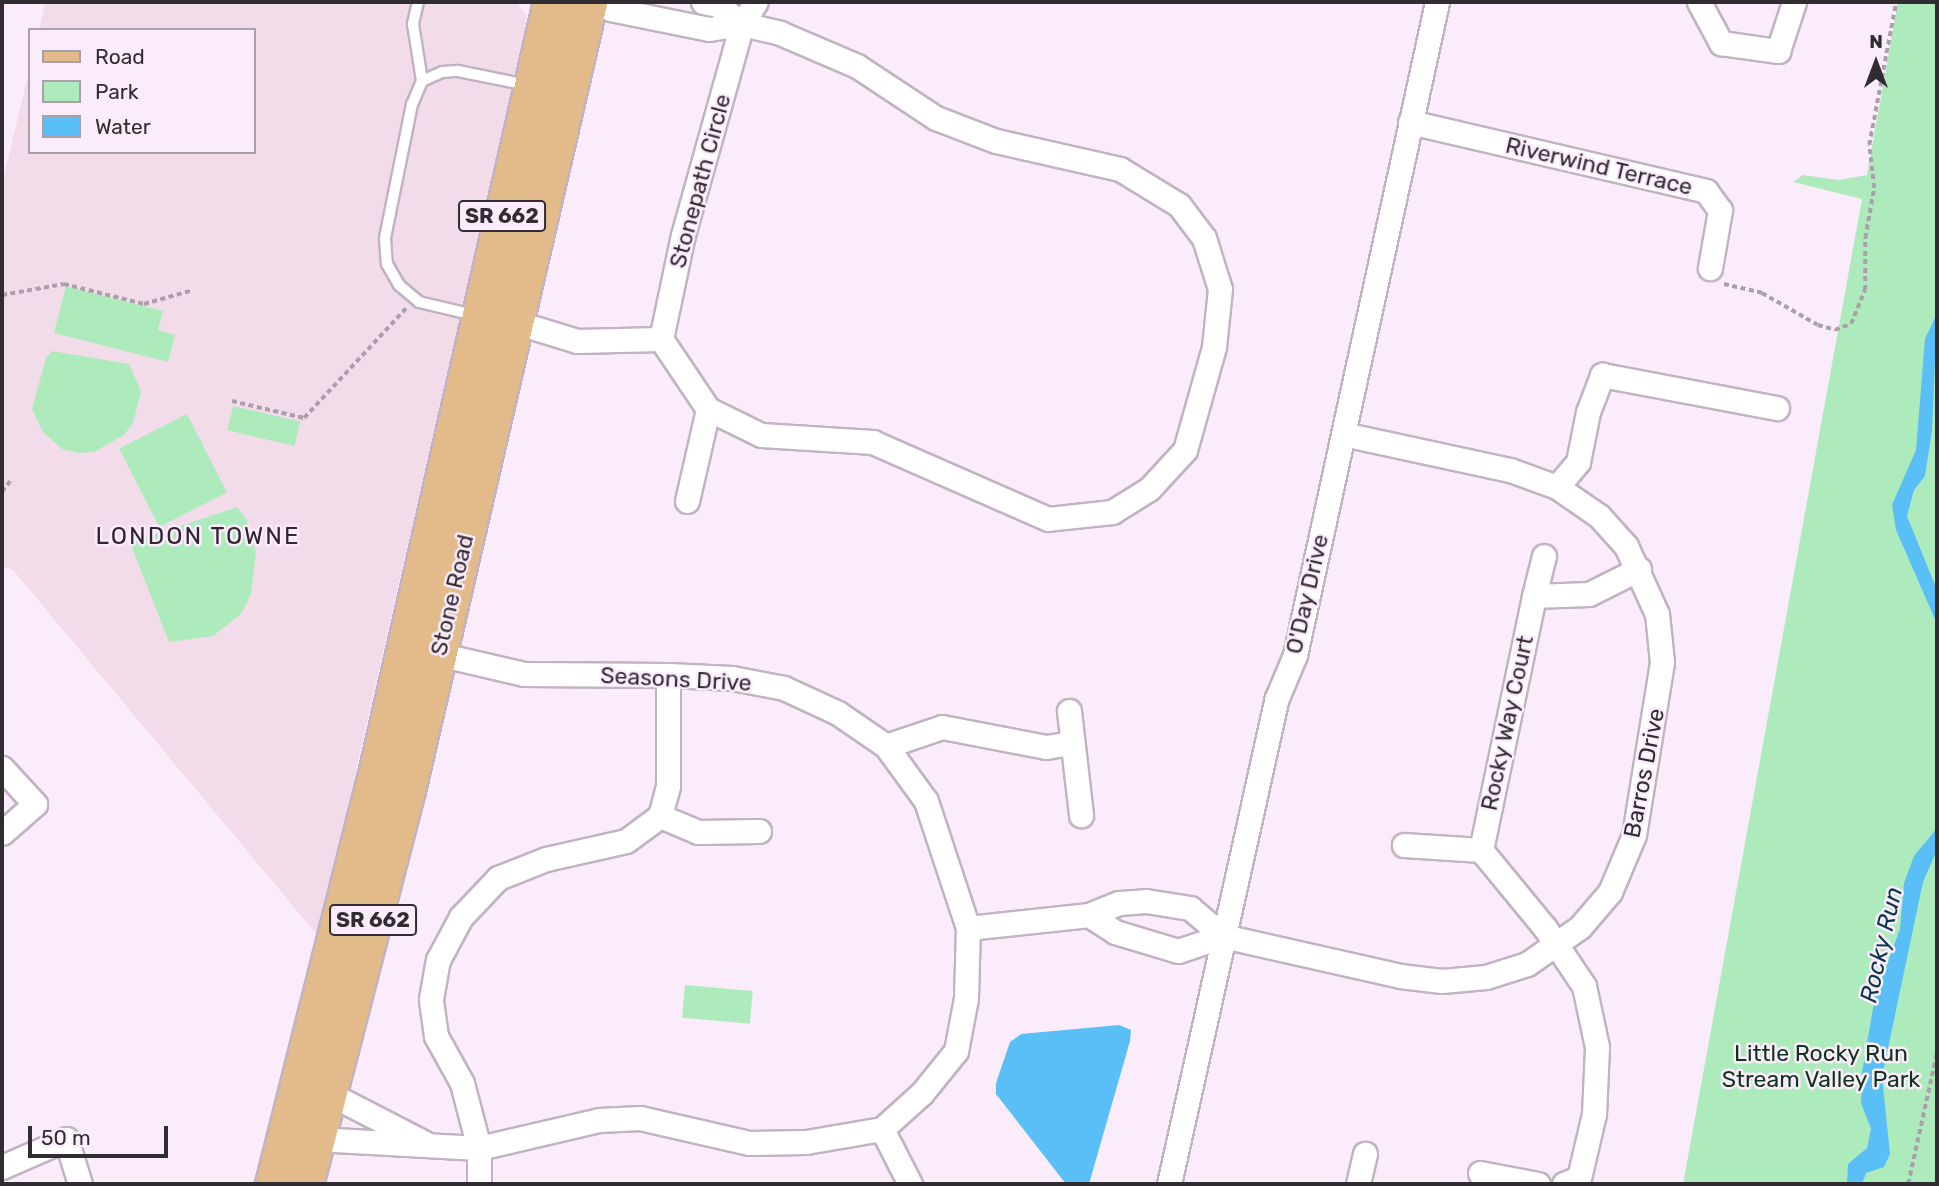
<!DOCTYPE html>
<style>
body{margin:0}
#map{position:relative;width:1939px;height:1186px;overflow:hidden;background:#fbecfc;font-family:Rubik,sans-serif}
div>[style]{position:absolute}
.education>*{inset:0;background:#f3dcea}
.green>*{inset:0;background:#aeebbc;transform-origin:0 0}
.water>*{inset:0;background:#5bbff7}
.path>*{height:3.5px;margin-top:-1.75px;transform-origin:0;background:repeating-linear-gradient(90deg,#aa9fab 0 5px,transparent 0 8.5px)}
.roads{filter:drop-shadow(2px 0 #c1b3c2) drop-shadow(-2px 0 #c1b3c2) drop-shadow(0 2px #c1b3c2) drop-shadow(0 -2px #c1b3c2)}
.lane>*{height:10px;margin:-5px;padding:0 5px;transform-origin:5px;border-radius:5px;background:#fff}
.street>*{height:23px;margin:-11.5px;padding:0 11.5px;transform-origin:11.5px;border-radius:11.5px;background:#fff}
.primary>*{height:37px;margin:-18.5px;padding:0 18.5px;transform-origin:18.5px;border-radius:18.5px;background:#e3bb8b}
span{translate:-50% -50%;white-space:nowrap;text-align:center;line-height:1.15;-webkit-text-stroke:5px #fbecfc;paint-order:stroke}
.shield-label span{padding:2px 5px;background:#fbecfc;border:2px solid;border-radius:5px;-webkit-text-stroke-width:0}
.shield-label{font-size:21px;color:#312c32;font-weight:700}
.street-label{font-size:23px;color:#312c32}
.park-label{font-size:23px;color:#0f331b}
.neighbourhood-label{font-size:24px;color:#302531;letter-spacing:2px}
.water-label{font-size:24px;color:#08354b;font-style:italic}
.frame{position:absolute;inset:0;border:4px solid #312c32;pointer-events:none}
.legend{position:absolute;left:28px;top:28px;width:228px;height:126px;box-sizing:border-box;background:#fbecfc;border:2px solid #aa9fab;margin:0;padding:9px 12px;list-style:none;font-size:21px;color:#312c32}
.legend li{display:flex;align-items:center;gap:14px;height:35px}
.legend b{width:35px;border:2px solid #aa9fab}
.north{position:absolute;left:1841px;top:28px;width:70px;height:70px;-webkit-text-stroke:5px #fbecfc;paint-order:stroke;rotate:0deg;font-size:19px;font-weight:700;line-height:28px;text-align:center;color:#312c32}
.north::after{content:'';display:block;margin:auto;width:24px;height:32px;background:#312c32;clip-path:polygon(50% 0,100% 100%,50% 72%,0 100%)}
.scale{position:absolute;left:28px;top:1126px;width:140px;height:32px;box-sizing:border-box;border:4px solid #312c32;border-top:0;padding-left:9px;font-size:21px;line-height:24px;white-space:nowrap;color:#312c32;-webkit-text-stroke:5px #fbecfc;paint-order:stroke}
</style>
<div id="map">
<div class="education">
<div style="clip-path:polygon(45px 2px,516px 2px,526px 15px,526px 30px,318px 936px,13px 570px,2px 566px,2px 184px,30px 67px,30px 152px,254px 152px,254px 30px,39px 30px)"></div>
</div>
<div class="green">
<div style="clip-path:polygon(1898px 2px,1937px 2px,1937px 1184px,1683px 1184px,1862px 199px,1793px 182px,1803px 175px,1838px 180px,1867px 175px)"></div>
<div style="clip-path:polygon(66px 286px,163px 311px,158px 330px,175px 335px,168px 362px,54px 333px)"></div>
<div style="clip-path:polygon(52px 351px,129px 364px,141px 391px,133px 423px,124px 435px,94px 452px,79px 453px,62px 449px,43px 432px,32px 409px,46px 358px)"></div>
<div style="left:233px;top:406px;width:69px;height:25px;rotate:13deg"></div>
<div style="left:187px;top:414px;width:88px;height:76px;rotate:63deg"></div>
<div style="clip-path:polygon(237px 507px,247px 520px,256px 552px,251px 594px,241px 614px,213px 636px,169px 642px,132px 548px,135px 541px)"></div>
<div style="left:685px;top:985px;width:68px;height:33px;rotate:5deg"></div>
</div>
<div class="water">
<div style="clip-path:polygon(1937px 313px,1932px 431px,1925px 476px,1914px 490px,1907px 516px,1937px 590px,1937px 624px,1896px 530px,1892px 505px,1916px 450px,1925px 339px)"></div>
<div style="clip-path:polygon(1937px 828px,1937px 850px,1923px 882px,1882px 1077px,1890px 1154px,1884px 1167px,1866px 1173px,1862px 1184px,1847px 1184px,1848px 1164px,1867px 1148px,1871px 1129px,1861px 1103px,1862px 1072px,1875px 997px,1900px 929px,1904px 883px,1914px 856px)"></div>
<div style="clip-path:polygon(1119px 1025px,1131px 1030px,1130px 1041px,1089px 1184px,1066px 1184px,996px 1094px,996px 1083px,1010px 1042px,1021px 1034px)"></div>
</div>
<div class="path">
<div style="left:1724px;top:284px;width:39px;rotate:13deg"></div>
<div style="left:1762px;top:293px;width:64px;rotate:29.7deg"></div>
<div style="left:1818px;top:325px;width:18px;rotate:16deg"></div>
<div style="left:1835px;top:330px;width:17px;rotate:-21deg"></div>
<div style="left:1851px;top:324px;width:37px;rotate:-68deg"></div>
<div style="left:1865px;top:290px;width:52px;rotate:-90deg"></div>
<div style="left:1865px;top:238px;width:51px;rotate:-79.8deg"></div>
<div style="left:1874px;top:188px;width:43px;rotate:-96.6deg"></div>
<div style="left:1869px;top:145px;width:146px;rotate:-79.3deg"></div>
<div style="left:2px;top:295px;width:63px;rotate:-10.1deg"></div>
<div style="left:64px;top:284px;width:82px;rotate:14deg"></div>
<div style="left:144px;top:304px;width:48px;rotate:-15.8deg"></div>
<div style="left:232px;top:401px;width:74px;rotate:13.3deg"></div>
<div style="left:304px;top:418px;width:151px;rotate:-47.1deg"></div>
<div style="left:2px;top:492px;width:14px;rotate:-54deg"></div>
<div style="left:1908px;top:1184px;width:135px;rotate:-77.6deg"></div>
</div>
<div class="roads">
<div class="lane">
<div style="left:418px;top:2px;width:23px;rotate:103deg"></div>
<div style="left:413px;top:24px;width:58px;rotate:81deg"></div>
<div style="left:422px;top:81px;width:25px;rotate:113deg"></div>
<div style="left:412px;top:104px;width:137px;rotate:101.4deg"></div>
<div style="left:385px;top:238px;width:26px;rotate:86deg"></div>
<div style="left:387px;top:264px;width:24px;rotate:60deg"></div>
<div style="left:399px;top:285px;width:26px;rotate:40deg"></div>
<div style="left:419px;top:302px;width:57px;rotate:13.3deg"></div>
<div style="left:422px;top:81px;width:22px;rotate:-24deg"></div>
<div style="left:442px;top:72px;width:16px;rotate:-4deg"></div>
<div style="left:458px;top:71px;width:70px;rotate:11.5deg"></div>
</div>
<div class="street">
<div style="left:604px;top:2px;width:9px;rotate:49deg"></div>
<div style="left:610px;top:9px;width:101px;rotate:11.4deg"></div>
<div style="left:709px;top:29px;width:33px;rotate:-9deg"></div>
<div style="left:742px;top:24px;width:39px;rotate:13deg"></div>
<div style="left:780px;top:33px;width:84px;rotate:23.2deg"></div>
<div style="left:857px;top:66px;width:95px;rotate:33.4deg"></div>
<div style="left:936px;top:118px;width:64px;rotate:21deg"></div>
<div style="left:996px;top:141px;width:127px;rotate:12.7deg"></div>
<div style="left:1120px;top:169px;width:69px;rotate:31.4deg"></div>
<div style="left:1179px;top:205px;width:41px;rotate:52.9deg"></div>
<div style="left:1204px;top:238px;width:53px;rotate:72.6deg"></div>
<div style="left:1220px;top:289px;width:58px;rotate:95.9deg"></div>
<div style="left:1214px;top:347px;width:107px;rotate:105.7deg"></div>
<div style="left:1185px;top:450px;width:53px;rotate:132.7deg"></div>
<div style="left:1149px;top:489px;width:44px;rotate:148.1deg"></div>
<div style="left:1112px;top:512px;width:64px;rotate:173.8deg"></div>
<div style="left:1048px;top:519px;width:191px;rotate:-156.3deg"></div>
<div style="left:873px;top:442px;width:112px;rotate:-176.4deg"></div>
<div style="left:761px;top:435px;width:59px;rotate:-153.9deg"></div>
<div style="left:708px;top:409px;width:84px;rotate:-123.9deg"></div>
<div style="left:661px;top:339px;width:106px;rotate:-78.1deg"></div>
<div style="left:683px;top:235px;width:219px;rotate:-74.4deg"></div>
<div style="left:742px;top:24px;width:26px;rotate:-58deg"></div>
<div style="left:703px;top:2px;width:15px;rotate:11deg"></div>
<div style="left:718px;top:5px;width:31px;rotate:38deg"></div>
<div style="left:1699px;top:2px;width:47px;rotate:61.8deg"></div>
<div style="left:1721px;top:43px;width:58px;rotate:8deg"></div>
<div style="left:1778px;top:51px;width:52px;rotate:-71.9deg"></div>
<div style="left:1410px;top:122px;width:304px;rotate:13.1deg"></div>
<div style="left:1706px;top:191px;width:24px;rotate:54deg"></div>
<div style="left:1720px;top:210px;width:59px;rotate:99.8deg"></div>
<div style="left:515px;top:322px;width:65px;rotate:17deg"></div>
<div style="left:577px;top:341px;width:84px;rotate:-1.4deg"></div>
<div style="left:1557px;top:487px;width:33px;rotate:-50deg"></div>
<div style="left:1578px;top:462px;width:51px;rotate:-78.7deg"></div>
<div style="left:1588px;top:412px;width:40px;rotate:-69deg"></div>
<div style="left:1602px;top:375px;width:178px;rotate:10.7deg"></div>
<div style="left:687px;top:501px;width:94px;rotate:-77.1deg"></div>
<div style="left:1534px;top:596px;width:41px;rotate:-76deg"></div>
<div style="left:1069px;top:711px;width:105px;rotate:83.4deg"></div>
<div style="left:886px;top:746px;width:59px;rotate:-18.7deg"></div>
<div style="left:942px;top:727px;width:106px;rotate:10.9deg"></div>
<div style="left:1046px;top:747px;width:24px;rotate:-9deg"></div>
<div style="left:2px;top:768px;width:49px;rotate:47.5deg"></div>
<div style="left:35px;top:804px;width:44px;rotate:138.7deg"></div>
<div style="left:660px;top:816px;width:41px;rotate:22.8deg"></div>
<div style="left:698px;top:832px;width:61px;rotate:-0.9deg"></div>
<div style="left:1404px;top:845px;width:77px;rotate:3.7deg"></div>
<div style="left:1089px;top:915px;width:31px;rotate:33deg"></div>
<div style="left:1115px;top:932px;width:66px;rotate:16.8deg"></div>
<div style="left:1178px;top:951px;width:47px;rotate:-18.4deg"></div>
<div style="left:968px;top:928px;width:122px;rotate:-6.1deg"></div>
<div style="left:1089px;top:915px;width:32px;rotate:-22deg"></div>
<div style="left:1119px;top:903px;width:27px;rotate:-4deg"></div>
<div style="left:1146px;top:901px;width:45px;rotate:9deg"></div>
<div style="left:1190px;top:908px;width:43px;rotate:40.3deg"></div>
<div style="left:1223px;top:936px;width:181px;rotate:12.7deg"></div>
<div style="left:1400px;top:976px;width:42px;rotate:6.8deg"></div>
<div style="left:1442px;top:981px;width:44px;rotate:-5.2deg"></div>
<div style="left:1486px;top:977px;width:43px;rotate:-17.6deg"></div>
<div style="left:1527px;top:964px;width:65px;rotate:-34.9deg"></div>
<div style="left:1580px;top:927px;width:46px;rotate:-49.4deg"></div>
<div style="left:1610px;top:892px;width:62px;rotate:-67.2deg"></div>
<div style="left:1634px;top:835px;width:175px;rotate:-80.8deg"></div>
<div style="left:1662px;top:662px;width:48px;rotate:-95.9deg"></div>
<div style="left:1657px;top:614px;width:75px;rotate:-114.5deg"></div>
<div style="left:1626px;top:546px;width:40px;rotate:-132deg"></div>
<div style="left:1599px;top:516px;width:51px;rotate:-145.4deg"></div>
<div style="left:1557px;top:487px;width:50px;rotate:-160.1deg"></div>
<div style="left:1510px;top:470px;width:170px;rotate:-167.8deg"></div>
<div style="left:328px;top:1093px;width:109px;rotate:27.3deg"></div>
<div style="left:882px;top:1129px;width:62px;rotate:63deg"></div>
<div style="left:316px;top:1139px;width:163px;rotate:3.2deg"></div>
<div style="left:479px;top:1148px;width:123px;rotate:-13.1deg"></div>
<div style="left:599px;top:1120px;width:41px;rotate:-2.8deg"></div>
<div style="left:640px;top:1118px;width:112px;rotate:12.9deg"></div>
<div style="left:749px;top:1143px;width:57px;rotate:-1deg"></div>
<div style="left:806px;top:1142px;width:77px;rotate:-9.7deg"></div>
<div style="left:882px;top:1129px;width:54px;rotate:-42deg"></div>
<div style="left:922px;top:1093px;width:54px;rotate:-51deg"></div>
<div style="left:956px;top:1051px;width:54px;rotate:-79.3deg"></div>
<div style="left:966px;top:998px;width:70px;rotate:-88.4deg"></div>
<div style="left:968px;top:928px;width:134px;rotate:-108.3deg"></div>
<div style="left:926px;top:801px;width:68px;rotate:-126deg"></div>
<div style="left:886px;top:746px;width:58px;rotate:-145.5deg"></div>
<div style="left:838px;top:713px;width:60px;rotate:-155.2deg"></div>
<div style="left:784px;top:688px;width:53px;rotate:-169.1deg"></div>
<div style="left:732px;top:678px;width:64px;rotate:-177.3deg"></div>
<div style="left:668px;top:675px;width:144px;rotate:-179.6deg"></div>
<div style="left:524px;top:674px;width:102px;rotate:-166.9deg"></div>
<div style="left:2px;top:1167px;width:70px;rotate:-23.6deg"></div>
<div style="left:66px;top:1139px;width:47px;rotate:72.7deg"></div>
<div style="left:1480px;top:1173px;width:59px;rotate:10.7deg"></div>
<div style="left:479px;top:1184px;width:36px;rotate:-90deg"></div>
<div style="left:479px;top:1148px;width:67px;rotate:-104.7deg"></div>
<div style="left:462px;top:1083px;width:54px;rotate:-119deg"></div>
<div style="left:436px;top:1036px;width:37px;rotate:-98deg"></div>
<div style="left:431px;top:999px;width:40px;rotate:-80deg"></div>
<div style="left:438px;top:960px;width:49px;rotate:-61.9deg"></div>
<div style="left:461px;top:917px;width:54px;rotate:-46.5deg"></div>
<div style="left:498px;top:878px;width:52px;rotate:-21.6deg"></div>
<div style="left:546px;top:859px;width:82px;rotate:-12.7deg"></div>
<div style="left:626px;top:841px;width:42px;rotate:-36.3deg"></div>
<div style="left:660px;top:816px;width:31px;rotate:-75deg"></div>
<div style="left:668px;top:786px;width:111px;rotate:-90deg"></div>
<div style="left:1169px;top:1184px;width:498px;rotate:-77.5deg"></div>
<div style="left:1277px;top:698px;width:47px;rotate:-67.3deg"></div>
<div style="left:1295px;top:655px;width:668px;rotate:-77.73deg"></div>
<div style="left:1358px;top:1184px;width:31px;rotate:-77deg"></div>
<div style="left:1564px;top:1184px;width:16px;rotate:-22deg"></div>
<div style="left:1579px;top:1178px;width:66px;rotate:-76.8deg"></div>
<div style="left:1594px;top:1114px;width:67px;rotate:-87.4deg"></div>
<div style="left:1597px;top:1047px;width:62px;rotate:-102deg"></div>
<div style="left:1584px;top:986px;width:70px;rotate:-123.9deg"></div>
<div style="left:1545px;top:928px;width:101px;rotate:-129.4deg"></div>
<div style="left:1481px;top:850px;width:259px;rotate:-78.2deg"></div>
<div style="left:1534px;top:596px;width:55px;rotate:-2.1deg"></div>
<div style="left:1589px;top:594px;width:56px;rotate:-26.6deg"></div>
</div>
<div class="primary">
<div style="left:274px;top:1184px;width:418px;rotate:-75.9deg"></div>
<div style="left:376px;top:779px;width:797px;rotate:-77.24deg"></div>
<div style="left:304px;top:1184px;width:407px;rotate:-75.5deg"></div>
<div style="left:406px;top:790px;width:809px;rotate:-76.99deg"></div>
</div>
</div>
<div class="shield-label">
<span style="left:502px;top:216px">SR 662</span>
<span style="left:373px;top:920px">SR 662</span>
</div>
<div class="street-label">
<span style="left:1599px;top:166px;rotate:13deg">Riverwind Terrace</span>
<span style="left:700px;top:181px;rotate:-75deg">Stonepath Circle</span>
<span style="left:1307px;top:594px;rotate:-77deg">O'Day Drive</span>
<span style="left:452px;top:595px;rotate:-77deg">Stone Road</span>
<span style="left:676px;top:679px;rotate:3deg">Seasons Drive</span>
<span style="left:1507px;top:723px;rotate:-78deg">Rocky Way Court</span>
<span style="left:1644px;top:773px;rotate:-79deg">Barros Drive</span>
</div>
<div class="park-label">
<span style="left:1821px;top:1066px">Little Rocky Run<br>Stream Valley Park</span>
</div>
<div class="neighbourhood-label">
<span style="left:198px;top:537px">LONDON TOWNE</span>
</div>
<div class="water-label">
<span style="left:1882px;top:945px;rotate:-77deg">Rocky Run</span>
</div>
<div class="frame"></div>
<ul class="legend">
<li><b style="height:9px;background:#e3bb8b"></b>Road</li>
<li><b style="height:19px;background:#aeebbc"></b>Park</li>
<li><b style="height:19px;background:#5bbff7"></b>Water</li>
</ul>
<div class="north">N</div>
<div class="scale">50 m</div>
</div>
